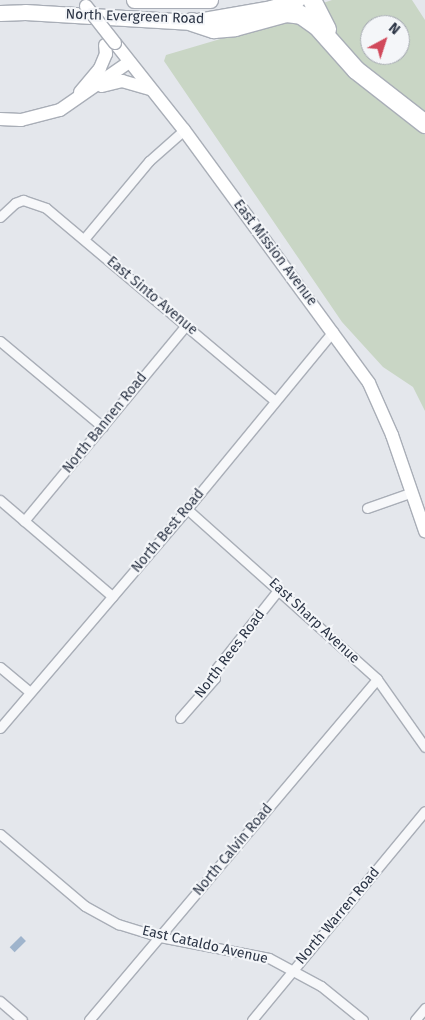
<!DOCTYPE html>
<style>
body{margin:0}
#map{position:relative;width:425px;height:1020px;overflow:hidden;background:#e4e7ec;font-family:"Fira Sans",sans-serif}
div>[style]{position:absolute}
.green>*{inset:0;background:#c9d6c5}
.water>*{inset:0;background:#9fb4cc;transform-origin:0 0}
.roads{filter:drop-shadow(1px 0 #a9aeb7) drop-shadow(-1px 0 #a9aeb7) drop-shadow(0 1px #a9aeb7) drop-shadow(0 -1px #a9aeb7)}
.street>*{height:9px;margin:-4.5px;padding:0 4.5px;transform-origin:4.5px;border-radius:4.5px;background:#f7f8fa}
.secondary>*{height:12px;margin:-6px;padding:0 6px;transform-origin:6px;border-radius:6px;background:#fff}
.primary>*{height:15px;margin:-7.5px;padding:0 7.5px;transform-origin:7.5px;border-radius:7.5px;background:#fff}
.highway>*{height:18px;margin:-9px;padding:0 9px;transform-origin:9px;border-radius:9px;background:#fff}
.bridges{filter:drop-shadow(1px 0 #a9aeb7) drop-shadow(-1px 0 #a9aeb7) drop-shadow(0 1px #a9aeb7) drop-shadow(0 -1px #a9aeb7)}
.secondary-bridge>*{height:12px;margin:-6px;padding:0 6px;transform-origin:6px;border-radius:6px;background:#fff}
span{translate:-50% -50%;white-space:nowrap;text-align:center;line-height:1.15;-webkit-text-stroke:4px #f4f6f9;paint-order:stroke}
.street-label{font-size:14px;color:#2b3445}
.north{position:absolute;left:360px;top:15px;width:50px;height:50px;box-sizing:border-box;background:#f4f6f9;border:1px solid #a4a8b1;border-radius:50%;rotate:40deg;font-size:14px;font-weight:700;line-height:20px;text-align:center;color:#2b3445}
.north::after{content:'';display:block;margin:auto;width:18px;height:22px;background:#d1495b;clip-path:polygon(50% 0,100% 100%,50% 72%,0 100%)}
</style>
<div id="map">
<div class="green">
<div style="clip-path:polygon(evenodd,332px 0,412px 0,425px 20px,425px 118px,382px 85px,339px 40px,317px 5px,332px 0,370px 25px,400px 25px,400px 55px,370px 55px,370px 25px)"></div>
<div style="clip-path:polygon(285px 20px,302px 22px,359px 84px,425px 135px,425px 411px,413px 387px,383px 367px,342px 322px,164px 61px,166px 55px)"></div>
</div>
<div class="water">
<div style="left:21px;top:936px;width:7px;height:16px;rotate:45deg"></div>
</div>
<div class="roads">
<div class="street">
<div style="left:0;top:217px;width:21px;rotate:-43deg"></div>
<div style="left:15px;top:203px;width:9px;rotate:-21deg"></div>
<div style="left:23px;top:200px;width:24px;rotate:19deg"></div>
<div style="left:46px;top:208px;width:299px;rotate:40.1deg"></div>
<div style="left:84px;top:239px;width:102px;rotate:-50.2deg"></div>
<div style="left:149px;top:161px;width:47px;rotate:-41.5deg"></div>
<div style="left:0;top:341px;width:134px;rotate:39.9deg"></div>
<div style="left:0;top:500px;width:148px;rotate:40.6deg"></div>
<div style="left:367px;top:508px;width:46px;rotate:-19.2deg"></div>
<div style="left:187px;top:509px;width:255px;rotate:41.8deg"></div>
<div style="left:377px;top:679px;width:83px;rotate:54.8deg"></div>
<div style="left:24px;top:521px;width:254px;rotate:-50.4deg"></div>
<div style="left:0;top:667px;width:39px;rotate:40deg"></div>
<div style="left:180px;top:718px;width:53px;rotate:-48.8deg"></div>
<div style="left:215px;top:678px;width:8px;rotate:-90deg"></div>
<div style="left:215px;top:670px;width:103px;rotate:-51.7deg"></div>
<div style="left:0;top:728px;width:288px;rotate:-49.5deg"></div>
<div style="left:187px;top:509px;width:230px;rotate:-50.6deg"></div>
<div style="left:0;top:834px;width:111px;rotate:40.3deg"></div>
<div style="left:85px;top:906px;width:38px;rotate:29deg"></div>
<div style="left:118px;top:924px;width:44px;rotate:17.2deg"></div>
<div style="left:160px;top:937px;width:111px;rotate:10.9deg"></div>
<div style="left:269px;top:958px;width:59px;rotate:28.3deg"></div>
<div style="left:321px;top:986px;width:54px;rotate:39deg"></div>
<div style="left:0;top:1001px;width:29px;rotate:41deg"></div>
<div style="left:89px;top:1020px;width:446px;rotate:-49.8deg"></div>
<div style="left:252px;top:1020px;width:271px;rotate:-50.4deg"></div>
<div style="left:415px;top:1020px;width:16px;rotate:-50deg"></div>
</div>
<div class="secondary">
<div style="left:115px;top:43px;width:111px;rotate:51.6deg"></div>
<div style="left:184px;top:130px;width:313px;rotate:53.8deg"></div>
<div style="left:369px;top:383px;width:57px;rotate:66.1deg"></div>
<div style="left:392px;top:435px;width:102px;rotate:71deg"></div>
<div style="left:102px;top:86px;width:21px;rotate:-14deg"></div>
<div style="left:122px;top:81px;width:29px;rotate:16deg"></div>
<div style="left:80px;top:92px;width:31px;rotate:-50deg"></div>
<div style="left:100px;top:68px;width:15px;rotate:-67deg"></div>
<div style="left:106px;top:54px;width:9px;rotate:-96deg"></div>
<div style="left:0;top:119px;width:21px;rotate:3deg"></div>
<div style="left:21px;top:120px;width:40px;rotate:-14.4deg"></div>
<div style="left:60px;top:110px;width:84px;rotate:-34.8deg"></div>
</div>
<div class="primary">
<div style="left:134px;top:0;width:76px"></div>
<div style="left:0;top:13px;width:25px;rotate:-2deg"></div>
<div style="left:25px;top:12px;width:167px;rotate:3.4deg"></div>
<div style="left:192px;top:22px;width:80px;rotate:-10deg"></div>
<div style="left:271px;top:8px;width:27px;rotate:-17deg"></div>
</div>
<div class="highway">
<div style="left:312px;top:0;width:33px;rotate:63deg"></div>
<div style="left:192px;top:22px;width:23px;rotate:18deg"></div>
<div style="left:214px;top:29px;width:21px;rotate:-5deg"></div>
<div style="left:235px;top:27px;width:54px;rotate:-15.1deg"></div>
<div style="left:287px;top:13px;width:14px;rotate:8deg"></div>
<div style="left:301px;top:15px;width:19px;rotate:35deg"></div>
<div style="left:317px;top:26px;width:59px;rotate:48.4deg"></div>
<div style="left:356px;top:70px;width:88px;rotate:38deg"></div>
</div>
</div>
<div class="bridges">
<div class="secondary-bridge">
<div style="left:86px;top:6px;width:47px;rotate:51.9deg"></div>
</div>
</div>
<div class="street-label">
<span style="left:135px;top:17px;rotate:2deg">North Evergreen Road</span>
<span style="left:275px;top:253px;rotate:53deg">East Mission Avenue</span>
<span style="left:152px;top:296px;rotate:40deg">East Sinto Avenue</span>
<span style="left:105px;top:423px;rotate:-51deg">North Bannen Road</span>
<span style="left:168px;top:531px;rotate:-50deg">North Best Road</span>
<span style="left:314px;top:621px;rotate:43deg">East Sharp Avenue</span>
<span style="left:230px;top:654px;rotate:-53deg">North Rees Road</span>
<span style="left:233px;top:850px;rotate:-50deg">North Calvin Road</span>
<span style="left:338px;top:916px;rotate:-50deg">North Warren Road</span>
<span style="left:205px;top:945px;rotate:13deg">East Cataldo Avenue</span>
</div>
<div class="north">N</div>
</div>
